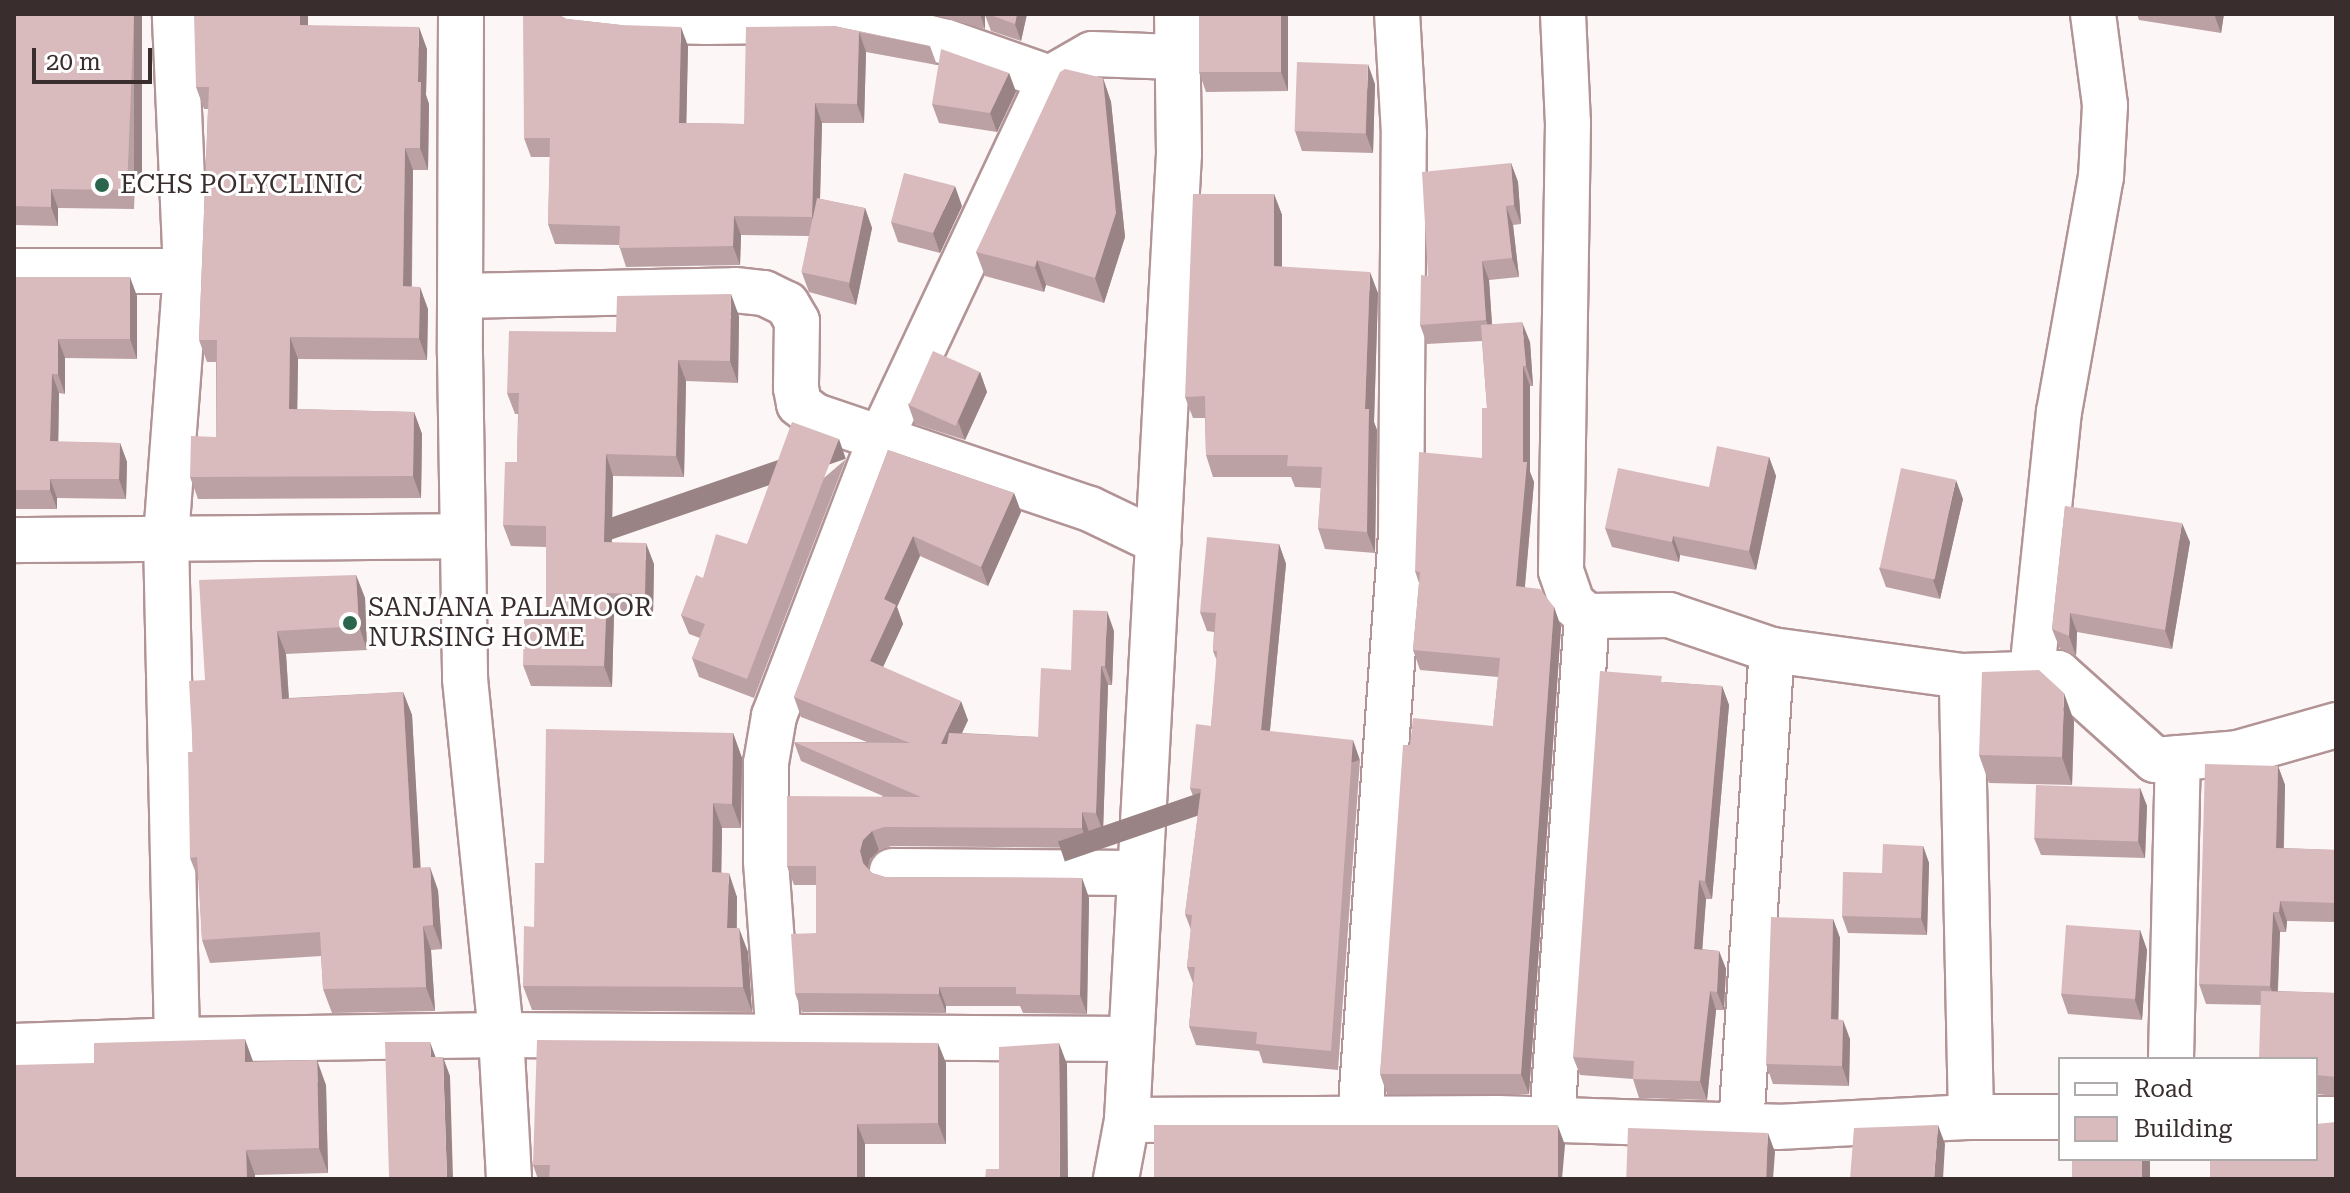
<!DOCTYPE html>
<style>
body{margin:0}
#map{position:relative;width:2350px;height:1193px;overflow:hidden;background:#fdf6f7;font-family:"Roboto Serif",serif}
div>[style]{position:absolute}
.roads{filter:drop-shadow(2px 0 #b29496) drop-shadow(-2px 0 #b29496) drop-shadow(0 2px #b29496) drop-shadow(0 -2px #b29496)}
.minor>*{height:44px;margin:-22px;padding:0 22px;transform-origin:22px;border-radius:22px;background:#fff}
.wall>*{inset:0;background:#bba1a3}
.shaded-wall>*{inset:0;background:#998384;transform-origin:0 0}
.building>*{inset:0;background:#dabbbd;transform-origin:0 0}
.dots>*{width:22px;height:22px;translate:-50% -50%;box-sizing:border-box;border:4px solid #fff;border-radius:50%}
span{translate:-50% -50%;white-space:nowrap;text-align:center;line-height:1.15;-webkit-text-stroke:6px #fff;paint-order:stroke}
.poi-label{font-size:26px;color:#392d2e}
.left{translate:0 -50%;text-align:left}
.frame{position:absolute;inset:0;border:16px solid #392d2e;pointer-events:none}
.legend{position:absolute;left:2058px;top:1057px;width:260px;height:104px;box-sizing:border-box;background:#fff;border:2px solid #b0abab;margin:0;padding:10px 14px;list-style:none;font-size:24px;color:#392d2e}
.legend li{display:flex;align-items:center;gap:16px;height:40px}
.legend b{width:40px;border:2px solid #b0abab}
.scale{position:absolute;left:32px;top:48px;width:120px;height:36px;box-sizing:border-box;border:4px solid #392d2e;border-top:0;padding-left:10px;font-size:24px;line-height:28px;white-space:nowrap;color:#392d2e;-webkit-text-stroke:6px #fff;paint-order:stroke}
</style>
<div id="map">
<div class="roads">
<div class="minor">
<div style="left:461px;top:14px;width:340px;rotate:90.2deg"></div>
<div style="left:460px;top:354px;width:325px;rotate:89.1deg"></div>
<div style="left:465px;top:679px;width:358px;rotate:84.2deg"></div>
<div style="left:501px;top:1035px;width:144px;rotate:86.8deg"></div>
<div style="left:577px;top:14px;width:54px;rotate:6.3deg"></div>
<div style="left:631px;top:20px;width:76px;rotate:1.5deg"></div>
<div style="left:707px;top:22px;width:8px;rotate:-97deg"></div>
<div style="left:1563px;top:14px;width:109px;rotate:87.4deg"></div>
<div style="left:1568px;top:123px;width:448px;rotate:90.9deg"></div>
<div style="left:1561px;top:571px;width:34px;rotate:71deg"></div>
<div style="left:1572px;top:603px;width:20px;rotate:41deg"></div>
<div style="left:707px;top:22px;width:136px;rotate:-0.8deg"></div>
<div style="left:843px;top:20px;width:33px;rotate:9deg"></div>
<div style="left:876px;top:25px;width:73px;rotate:13.5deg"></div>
<div style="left:947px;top:42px;width:109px;rotate:19.3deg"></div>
<div style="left:14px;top:271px;width:172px"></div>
<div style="left:186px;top:271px;width:257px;rotate:-92.5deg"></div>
<div style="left:186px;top:271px;width:267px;rotate:94.3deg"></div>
<div style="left:166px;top:537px;width:503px;rotate:88.75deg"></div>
<div style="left:177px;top:1040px;width:324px;rotate:-0.9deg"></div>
<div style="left:501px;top:1035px;width:629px;rotate:0.36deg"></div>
<div style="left:460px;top:296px;width:275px;rotate:-1.2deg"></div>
<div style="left:735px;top:290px;width:29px;rotate:6deg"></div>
<div style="left:764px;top:293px;width:25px;rotate:26deg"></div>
<div style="left:787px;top:304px;width:20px;rotate:60deg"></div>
<div style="left:797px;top:321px;width:67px;rotate:90.9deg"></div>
<div style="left:796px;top:388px;width:16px;rotate:79deg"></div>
<div style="left:799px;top:404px;width:20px;rotate:37deg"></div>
<div style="left:815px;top:416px;width:290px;rotate:18.7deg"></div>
<div style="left:1090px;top:509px;width:76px;rotate:25.6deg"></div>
<div style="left:14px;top:540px;width:449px;rotate:-0.5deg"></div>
<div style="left:2032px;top:672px;width:261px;rotate:-84.1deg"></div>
<div style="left:2059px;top:412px;width:239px;rotate:-79.9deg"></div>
<div style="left:2101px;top:177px;width:72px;rotate:-86.8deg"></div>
<div style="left:2105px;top:105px;width:92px;rotate:-97.5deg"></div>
<div style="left:892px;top:871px;width:248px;rotate:0.5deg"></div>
<div style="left:779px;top:1039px;width:179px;rotate:-94.2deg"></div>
<div style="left:766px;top:860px;width:97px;rotate:-90deg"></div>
<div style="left:766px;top:763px;width:48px;rotate:-80.3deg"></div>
<div style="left:774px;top:716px;width:296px;rotate:-69deg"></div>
<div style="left:880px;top:440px;width:400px;rotate:-64.8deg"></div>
<div style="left:1050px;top:78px;width:48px;rotate:-29.7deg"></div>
<div style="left:1092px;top:54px;width:84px;rotate:2deg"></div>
<div style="left:14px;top:1046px;width:142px;rotate:-2deg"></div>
<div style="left:2171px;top:1059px;width:301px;rotate:-88.7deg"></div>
<div style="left:1971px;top:1117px;width:441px;rotate:-91.2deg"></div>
<div style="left:1962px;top:676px;width:96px;rotate:-1.8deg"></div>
<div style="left:2058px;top:673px;width:130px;rotate:41.9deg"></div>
<div style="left:2155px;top:760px;width:83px;rotate:-4.8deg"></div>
<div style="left:2238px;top:753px;width:102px;rotate:-15.9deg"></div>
<div style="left:1360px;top:1119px;width:586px;rotate:-85.99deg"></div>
<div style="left:1401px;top:534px;width:400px;rotate:-89.6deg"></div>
<div style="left:1404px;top:134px;width:120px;rotate:-93.3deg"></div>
<div style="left:2316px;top:1119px;width:20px"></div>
<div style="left:1127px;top:1120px;width:371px;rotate:-0.3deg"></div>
<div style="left:1498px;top:1118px;width:280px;rotate:1.8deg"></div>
<div style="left:1778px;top:1127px;width:193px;rotate:-3deg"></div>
<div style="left:1971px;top:1117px;width:89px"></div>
<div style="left:1552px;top:1120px;width:505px;rotate:-86.03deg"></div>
<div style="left:1587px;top:616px;width:82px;rotate:-0.7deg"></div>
<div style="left:1669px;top:615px;width:109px;rotate:18.8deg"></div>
<div style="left:1772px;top:650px;width:192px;rotate:7.8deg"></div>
<div style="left:1741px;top:1126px;width:477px;rotate:-86.3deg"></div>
<div style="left:1116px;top:1179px;width:60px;rotate:-79.4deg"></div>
<div style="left:1127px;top:1120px;width:967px;rotate:-86.92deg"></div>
<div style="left:1179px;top:154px;width:140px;rotate:-90.8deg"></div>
</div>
</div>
<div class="wall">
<div style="clip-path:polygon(14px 14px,142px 14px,134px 209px,58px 208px,58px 226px,14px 225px)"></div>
<div style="clip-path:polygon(931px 14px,1027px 14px,1021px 41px,991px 31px,985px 15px,985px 29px)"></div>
<div style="clip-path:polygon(1199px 14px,1288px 14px,1288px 91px,1206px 92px,1199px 72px)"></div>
<div style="clip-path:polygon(1300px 14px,1364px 14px,1364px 16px)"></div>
<div style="clip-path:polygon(2137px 14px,2224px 14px,2221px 33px,2139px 20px)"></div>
<div style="clip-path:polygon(567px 19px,621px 25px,688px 46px,686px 123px,744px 124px,834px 26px,930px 46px,937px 65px,866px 52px,864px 123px,822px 123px,820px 199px,865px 208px,872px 228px,856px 305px,809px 292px,802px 273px,809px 236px,741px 235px,740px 265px,626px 267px,619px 245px,555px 244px,548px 224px,550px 157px,531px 157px,524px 138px)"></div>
<div style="clip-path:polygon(308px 25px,427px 49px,426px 95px,429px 104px,428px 170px,413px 170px,412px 287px,428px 309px,427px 360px,298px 359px,297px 409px,414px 412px,422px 434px,421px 498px,198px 499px,190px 477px,216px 437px,216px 362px,207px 362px,199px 340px,208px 109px,204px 109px,196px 87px)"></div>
<div style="clip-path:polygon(1009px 73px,1016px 92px,997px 132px,939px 123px,932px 104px)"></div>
<div style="clip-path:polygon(1103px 78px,1111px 102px,1125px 237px,1104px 303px,1046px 285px,1044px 292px,985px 276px,976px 252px)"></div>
<div style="clip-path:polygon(1375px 84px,1373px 153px,1302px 151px,1295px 131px)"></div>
<div style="clip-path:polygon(1511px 163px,1518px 182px,1521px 224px,1513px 225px,1519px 277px,1489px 280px,1492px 324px,1530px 342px,1533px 386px,1530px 386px,1530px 472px,1534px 482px,1525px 587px,1554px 607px,1561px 627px,1529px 1094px,1387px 1094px,1380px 1074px,1410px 745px,1493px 726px,1498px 677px,1420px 670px,1413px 650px,1419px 583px,1415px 571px,1482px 458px,1487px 408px,1482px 341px,1427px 344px,1420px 325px,1428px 276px)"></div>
<div style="clip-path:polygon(1274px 194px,1282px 215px,1282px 267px,1378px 293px,1374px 422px,1377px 430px,1375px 553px,1325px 549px,1318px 528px,1321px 488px,1295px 487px,1291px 477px,1213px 477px,1206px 455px,1205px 418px,1193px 418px,1185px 397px)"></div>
<div style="clip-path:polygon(962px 206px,940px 253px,898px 242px,891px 222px)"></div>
<div style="clip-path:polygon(14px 277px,137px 296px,137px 359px,65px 358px,65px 394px,59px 393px,58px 442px,120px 443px,127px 462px,126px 499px,57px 498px,57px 509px,14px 509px)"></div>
<div style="clip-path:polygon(739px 316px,738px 383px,686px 381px,684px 477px,613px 476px,612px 542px,654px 564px,653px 615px,614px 614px,612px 687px,531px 686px,523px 665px,546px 619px,546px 547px,511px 546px,503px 525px,517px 462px,518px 414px,515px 414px,507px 393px)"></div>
<div style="clip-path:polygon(980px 372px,987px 392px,965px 440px,915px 424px,908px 404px)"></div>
<div style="clip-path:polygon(888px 450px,1014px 493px,1021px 512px,988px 586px,920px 556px,897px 607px,903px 624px,883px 667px,968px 720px,962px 733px,1038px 737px,1071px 670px,1114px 631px,1112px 685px,1108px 685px,1103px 832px,1089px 832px,1089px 848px,891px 846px,879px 850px,870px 859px,868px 868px,872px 873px,885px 877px,1082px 878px,1089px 898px,1087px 1014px,1023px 1013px,1020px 1006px,946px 1006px,946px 1013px,802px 1012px,795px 993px,816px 933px,816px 885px,794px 885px,787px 866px,883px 796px,801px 761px,794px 742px,867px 742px,801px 717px,794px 697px)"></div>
<div style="clip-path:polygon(1769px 457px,1776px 476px,1756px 570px,1680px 555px,1679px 562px,1612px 547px,1605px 528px,1709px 487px)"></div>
<div style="clip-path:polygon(846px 459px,754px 698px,699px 677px,692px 658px,700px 638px,689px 634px,681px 615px,703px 578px,747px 544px)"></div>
<div style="clip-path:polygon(1963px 499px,1940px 599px,1886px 587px,1879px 568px)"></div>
<div style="clip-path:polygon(2065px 506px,2190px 542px,2172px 649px,2077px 632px,2076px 656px,2060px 649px,2052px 629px)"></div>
<div style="clip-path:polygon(1279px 544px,1286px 564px,1270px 731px,1360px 760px,1338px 1070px,1263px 1063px,1259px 1051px,1196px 1045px,1189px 1026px,1193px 983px,1187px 967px,1191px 930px,1185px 914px,1199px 807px,1197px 807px,1190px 788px,1211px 726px,1217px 661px,1213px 651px,1214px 632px,1207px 631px,1200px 612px)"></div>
<div style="clip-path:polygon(356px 575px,365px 598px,367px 650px,286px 654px,289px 698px,403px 692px,412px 715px,420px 867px,438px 890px,442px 949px,431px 950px,435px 1011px,332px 1013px,323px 989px,321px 956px,210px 963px,202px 940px,199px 881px,190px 858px,193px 752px,205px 680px)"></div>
<div style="clip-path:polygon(1664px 682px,1722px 686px,1729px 705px,1712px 899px,1706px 899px,1702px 949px,1719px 951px,1726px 969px,1724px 1010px,1716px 1010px,1707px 1100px,1639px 1098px,1633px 1079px,1580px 1075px,1573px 1057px)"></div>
<div style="clip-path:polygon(2074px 721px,2072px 785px,1989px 783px,1979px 755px)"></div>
<div style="clip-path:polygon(733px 733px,742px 758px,741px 828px,722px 828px,721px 872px,737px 897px,737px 928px,748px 952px,752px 1012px,532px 1010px,523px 986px,534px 927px,544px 863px)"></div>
<div style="clip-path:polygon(2278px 766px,2285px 785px,2284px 848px,2336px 850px,2336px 922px,2287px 921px,2286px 932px,2280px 932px,2278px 991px,2336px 993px,2336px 1096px,2316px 1094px,2316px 1059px,2261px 1005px,2206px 1004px,2199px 984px)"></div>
<div style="clip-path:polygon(2140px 788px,2147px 806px,2145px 858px,2041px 855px,2034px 838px)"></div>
<div style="clip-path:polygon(1923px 846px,1929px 863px,1927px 935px,1848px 933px,1842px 916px,1882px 873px)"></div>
<div style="clip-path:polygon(1833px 919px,1840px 938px,1838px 1019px,1850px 1039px,1849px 1086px,1773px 1084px,1766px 1064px)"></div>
<div style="clip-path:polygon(2140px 930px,2147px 950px,2142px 1020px,2068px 1014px,2061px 994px)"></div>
<div style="clip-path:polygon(253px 1062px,326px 1085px,328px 1173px,255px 1175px,255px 1179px,14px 1179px,94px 1063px)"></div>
<div style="clip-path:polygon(946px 1063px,946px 1144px,865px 1144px,865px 1179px,538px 1179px,533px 1165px)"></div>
</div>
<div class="shaded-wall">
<div style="left:134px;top:14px;width:8px;height:176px"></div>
<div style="clip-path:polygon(300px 14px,308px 14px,308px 47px,300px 25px)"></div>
<div style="clip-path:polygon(980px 14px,985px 14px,985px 29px)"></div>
<div style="clip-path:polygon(1017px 14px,1027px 14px,1021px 41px,1015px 24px)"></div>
<div style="clip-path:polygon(1281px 14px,1288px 14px,1288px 91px,1281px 72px)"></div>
<div style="clip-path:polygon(2214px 14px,2224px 14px,2221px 33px)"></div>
<div style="clip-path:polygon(419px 27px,427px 49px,426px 95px,429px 104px,428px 170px,420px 148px,418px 82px)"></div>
<div style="clip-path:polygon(681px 27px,688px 46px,686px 142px,679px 123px)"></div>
<div style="clip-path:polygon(859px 32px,866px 52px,864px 123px,857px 104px)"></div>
<div style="clip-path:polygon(1368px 64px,1375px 84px,1373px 153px,1366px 134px)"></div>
<div style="clip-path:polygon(1009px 73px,1016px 92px,997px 132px,990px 113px)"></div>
<div style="clip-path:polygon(1103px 78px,1111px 102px,1125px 237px,1104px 303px,1095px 278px)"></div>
<div style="clip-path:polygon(815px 103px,822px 123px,819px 237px,812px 217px)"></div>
<div style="clip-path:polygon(405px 148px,413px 170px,411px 308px,403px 286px)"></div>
<div style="clip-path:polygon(1511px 163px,1518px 182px,1521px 224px,1514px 205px)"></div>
<div style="clip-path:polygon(955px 186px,962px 206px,940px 253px,933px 233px)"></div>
<div style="clip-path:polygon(51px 189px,58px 208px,58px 226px,51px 207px)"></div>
<div style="clip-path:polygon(1274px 194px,1282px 215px,1282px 288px,1274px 266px)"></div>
<div style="clip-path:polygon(1506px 206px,1513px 225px,1519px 277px,1512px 258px)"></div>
<div style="clip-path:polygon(865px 208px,872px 228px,856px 305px,849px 286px)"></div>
<div style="clip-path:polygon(734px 216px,741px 235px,740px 265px,733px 246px)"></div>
<div style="clip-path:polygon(1037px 260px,1046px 285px,1044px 292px,1035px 267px)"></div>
<div style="clip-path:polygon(1482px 261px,1489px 280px,1493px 340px,1486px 320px)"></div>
<div style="clip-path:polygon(1370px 272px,1378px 293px,1374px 422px,1377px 430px,1375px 553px,1367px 532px,1365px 409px)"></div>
<div style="clip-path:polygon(130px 277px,137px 296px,137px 359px,130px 339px)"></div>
<div style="clip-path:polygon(420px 287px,428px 309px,427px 360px,419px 338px)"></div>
<div style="clip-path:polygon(731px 294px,739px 316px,738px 383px,730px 361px)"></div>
<div style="clip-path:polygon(1522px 322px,1530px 342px,1533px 386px,1526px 366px)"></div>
<div style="clip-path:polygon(290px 337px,298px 359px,297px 431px,289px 409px)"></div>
<div style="clip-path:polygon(58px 339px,65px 358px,65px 394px,58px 374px)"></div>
<div style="clip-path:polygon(678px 360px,686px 381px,684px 477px,676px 456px)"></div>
<div style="clip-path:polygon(1523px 366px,1530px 386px,1530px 472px,1534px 482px,1523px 606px,1516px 586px,1523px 462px)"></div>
<div style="clip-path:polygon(980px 372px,987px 392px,965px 440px,958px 421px)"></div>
<div style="clip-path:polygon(52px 374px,59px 393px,58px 461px,50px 441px)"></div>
<div style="clip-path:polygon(414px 412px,422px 434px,421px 498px,413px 476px)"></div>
<div style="left:839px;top:439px;width:21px;height:257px;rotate:71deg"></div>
<div style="clip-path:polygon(120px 443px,127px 462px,126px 499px,119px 479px)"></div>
<div style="clip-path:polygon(606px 454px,613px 476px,611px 563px,604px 542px)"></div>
<div style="clip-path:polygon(1769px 457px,1776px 476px,1756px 570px,1749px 551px)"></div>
<div style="clip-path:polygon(50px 479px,57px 498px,57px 509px,50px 490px)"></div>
<div style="clip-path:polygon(1956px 480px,1963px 499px,1940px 599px,1933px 580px)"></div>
<div style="clip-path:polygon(1014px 493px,1021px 512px,988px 586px,981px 567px)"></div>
<div style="clip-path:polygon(2182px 523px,2190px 542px,2172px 649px,2165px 630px)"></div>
<div style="clip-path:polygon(913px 536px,920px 556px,897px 607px,903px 624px,877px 680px,870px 661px,884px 599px)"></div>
<div style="clip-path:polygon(1673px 536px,1680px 555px,1679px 562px,1672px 542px)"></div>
<div style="clip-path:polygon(646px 543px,654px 564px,653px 615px,645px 594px)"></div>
<div style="clip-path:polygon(1279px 544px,1286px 564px,1268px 750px,1261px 730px)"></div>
<div style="clip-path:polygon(356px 575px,365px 598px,367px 650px,359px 626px)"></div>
<div style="clip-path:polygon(607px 593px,614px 614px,612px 687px,604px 666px)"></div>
<div style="clip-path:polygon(1554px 607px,1561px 627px,1529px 1094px,1521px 1074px)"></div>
<div style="clip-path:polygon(1107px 611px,1114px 631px,1112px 685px,1105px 666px)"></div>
<div style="clip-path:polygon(2070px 613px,2077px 632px,2076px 656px,2069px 636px)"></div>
<div style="clip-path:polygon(277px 631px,286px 654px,290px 722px,282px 699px)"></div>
<div style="clip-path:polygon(1101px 666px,1108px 685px,1103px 832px,1096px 813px)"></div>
<div style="clip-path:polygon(1722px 686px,1729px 705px,1712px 899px,1705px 881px)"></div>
<div style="clip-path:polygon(403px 692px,412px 715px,422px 891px,413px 868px)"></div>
<div style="clip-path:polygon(2064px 693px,2074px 721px,2072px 785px,2062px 757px)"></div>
<div style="clip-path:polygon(961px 701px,968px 720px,948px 763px,941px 744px)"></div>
<div style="clip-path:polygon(733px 733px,742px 758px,741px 828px,732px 804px)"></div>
<div style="left:1353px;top:740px;width:21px;height:312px;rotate:71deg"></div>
<div style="clip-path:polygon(2278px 766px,2285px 785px,2283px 868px,2276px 848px)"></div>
<div style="clip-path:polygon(2140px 788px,2147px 806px,2145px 858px,2138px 841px)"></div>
<div style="clip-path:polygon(713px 803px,722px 828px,721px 896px,712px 872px)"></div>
<div style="clip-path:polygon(1082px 812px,1089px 832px,1089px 848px,1082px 828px)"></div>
<div style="clip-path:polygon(872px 831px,879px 850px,870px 859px,867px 870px,863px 863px,860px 851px,863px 840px)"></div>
<div style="clip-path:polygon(1923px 846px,1929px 863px,1927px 935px,1921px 918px)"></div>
<div style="clip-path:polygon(430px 867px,438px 890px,442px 949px,433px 925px)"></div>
<div style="clip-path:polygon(729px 873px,737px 897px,736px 952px,727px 928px)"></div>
<div style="clip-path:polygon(1082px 878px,1089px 898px,1087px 1014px,1080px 995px)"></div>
<div style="clip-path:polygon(1699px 880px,1706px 899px,1701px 967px,1694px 949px)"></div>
<div style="clip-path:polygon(2280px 901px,2287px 921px,2286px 932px,2279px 912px)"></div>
<div style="clip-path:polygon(2273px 912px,2280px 932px,2277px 1005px,2270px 986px)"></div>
<div style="clip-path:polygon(1833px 919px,1840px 938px,1838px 1039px,1831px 1019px)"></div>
<div style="clip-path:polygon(423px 926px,431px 950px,435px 1011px,426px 987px)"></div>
<div style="clip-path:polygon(739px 928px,748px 952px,752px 1012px,743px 987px)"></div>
<div style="clip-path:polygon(2140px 930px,2147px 950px,2142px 1020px,2135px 1000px)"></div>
<div style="clip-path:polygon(1719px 951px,1726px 969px,1724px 1010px,1717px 992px)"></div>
<div style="clip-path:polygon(939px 987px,946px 1006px,946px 1013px,939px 994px)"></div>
<div style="clip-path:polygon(1710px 991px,1716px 1010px,1707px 1100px,1700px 1081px)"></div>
<div style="clip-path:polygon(1843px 1020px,1850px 1039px,1849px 1086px,1842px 1066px)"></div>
<div style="clip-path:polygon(245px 1039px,254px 1064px,245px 1062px)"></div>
<div style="clip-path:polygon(430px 1042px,437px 1061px,431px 1057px)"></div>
<div style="clip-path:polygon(938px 1043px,946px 1063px,946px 1144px,938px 1123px)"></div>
<div style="clip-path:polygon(1059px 1043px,1067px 1064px,1068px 1179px,1060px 1179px)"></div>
<div style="clip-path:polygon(443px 1057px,450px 1076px,453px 1179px,447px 1179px)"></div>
<div style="clip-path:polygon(317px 1060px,326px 1085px,328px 1173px,319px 1148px)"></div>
<div style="clip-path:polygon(857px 1124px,865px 1144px,865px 1179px,857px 1179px)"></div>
<div style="clip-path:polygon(1938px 1125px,1945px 1144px,1943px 1179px,1934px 1179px)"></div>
<div style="clip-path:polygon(1558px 1126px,1565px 1145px,1562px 1179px,1554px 1179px)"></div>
<div style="clip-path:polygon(1768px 1133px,1775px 1152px,1773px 1179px,1765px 1179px)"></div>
<div style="clip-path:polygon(246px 1150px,255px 1175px,255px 1179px,247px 1179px)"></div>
<div style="left:2142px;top:1159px;width:8px;height:20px"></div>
</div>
<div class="building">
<div style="clip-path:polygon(14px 14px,134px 14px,127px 190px,51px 189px,51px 207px,14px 206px)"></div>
<div style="clip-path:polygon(194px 14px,300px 14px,300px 25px,419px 27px,418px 82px,421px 82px,420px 148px,405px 148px,403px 286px,420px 287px,419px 338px,290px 337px,289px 409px,414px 412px,413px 476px,190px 477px,191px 436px,216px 437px,217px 340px,199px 340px,209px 87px,196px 87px)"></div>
<div style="clip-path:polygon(523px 14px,558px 14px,567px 19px,621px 25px,681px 27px,679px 123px,744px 124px,746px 27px,834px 26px,930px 46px,859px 32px,857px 104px,815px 103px,812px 217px,734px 216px,733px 246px,619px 248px,620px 226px,548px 224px,550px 138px,524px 138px)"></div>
<div style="clip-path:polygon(988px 14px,1017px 14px,1015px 24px)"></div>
<div style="left:1199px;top:14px;width:82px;height:58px"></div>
<div style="clip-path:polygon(941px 49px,1009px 73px,990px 113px,932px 104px)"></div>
<div style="left:1297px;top:62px;width:71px;height:69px;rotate:2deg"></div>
<div style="clip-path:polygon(1065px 69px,1103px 78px,1116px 213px,1095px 278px,1037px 260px,1035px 267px,976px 252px,1060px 72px)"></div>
<div style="clip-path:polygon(1511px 163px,1514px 205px,1506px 206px,1512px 258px,1482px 261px,1486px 320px,1420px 325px,1421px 275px,1428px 276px,1422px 172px)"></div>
<div style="clip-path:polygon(904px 173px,955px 186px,933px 233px,891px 222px)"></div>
<div style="clip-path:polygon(1193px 194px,1274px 194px,1274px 266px,1370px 272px,1365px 409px,1369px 409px,1367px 532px,1318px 528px,1322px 467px,1287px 466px,1288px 455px,1206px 455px,1205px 396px,1185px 397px)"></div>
<div style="left:817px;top:198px;width:49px;height:76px;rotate:12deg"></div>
<div style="clip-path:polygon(14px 277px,130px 277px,130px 339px,58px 339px,58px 374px,52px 374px,50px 441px,120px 443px,119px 479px,50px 479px,50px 490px,14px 490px)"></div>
<div style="clip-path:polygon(731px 294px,730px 361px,678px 360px,676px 456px,606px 454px,604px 542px,646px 543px,645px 594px,607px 593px,604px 666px,523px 665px,524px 619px,546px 619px,546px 526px,503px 525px,505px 462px,517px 462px,519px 393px,507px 393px,509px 331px,616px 332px,617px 296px)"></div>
<div style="clip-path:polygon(1522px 322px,1526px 366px,1523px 366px,1523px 462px,1527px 462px,1516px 586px,1540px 589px,1554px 607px,1521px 1074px,1380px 1074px,1403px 745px,1410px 745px,1413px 718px,1493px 726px,1500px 658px,1413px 650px,1420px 572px,1415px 571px,1419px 452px,1482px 458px,1482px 408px,1487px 408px,1481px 325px)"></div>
<div style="left:933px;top:351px;width:51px;height:59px;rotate:24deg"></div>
<div style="clip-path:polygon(792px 422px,839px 439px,747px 679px,692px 658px,705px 624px,681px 615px,696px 575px,703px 578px,716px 534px,747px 544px)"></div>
<div style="clip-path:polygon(1717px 446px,1769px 457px,1749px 551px,1673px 536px,1672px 542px,1605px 528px,1618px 468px,1709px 487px)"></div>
<div style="clip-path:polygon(888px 450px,1014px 493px,981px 567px,913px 536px,884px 599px,896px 605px,870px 661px,961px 701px,941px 744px,947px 744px,949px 733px,1038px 737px,1041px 668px,1071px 670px,1073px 610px,1107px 611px,1105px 666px,1101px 666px,1096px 813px,1082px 812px,1082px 828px,884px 827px,872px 831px,863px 840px,860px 851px,863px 863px,872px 873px,885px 877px,1082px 878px,1080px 995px,1016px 994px,1016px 987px,939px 987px,939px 994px,795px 993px,791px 934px,816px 933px,816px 866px,787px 866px,787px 796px,921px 797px,794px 742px,910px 743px,794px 697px)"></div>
<div style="left:1901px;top:468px;width:56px;height:102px;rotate:12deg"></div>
<div style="clip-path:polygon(2065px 506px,2182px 523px,2165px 630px,2070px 613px,2069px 636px,2052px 629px)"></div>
<div style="clip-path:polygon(1207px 537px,1279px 544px,1261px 730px,1353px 740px,1331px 1051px,1256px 1044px,1257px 1032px,1189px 1026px,1195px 967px,1187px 967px,1192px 915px,1185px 914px,1201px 789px,1190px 788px,1196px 724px,1211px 726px,1217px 651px,1213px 651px,1216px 613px,1200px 612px)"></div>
<div style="clip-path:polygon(356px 575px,359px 626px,277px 631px,282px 699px,403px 692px,413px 868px,430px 867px,433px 925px,423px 926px,426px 987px,323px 989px,320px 932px,202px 940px,197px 857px,190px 858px,188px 752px,193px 752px,189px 681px,205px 680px,199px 580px)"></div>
<div style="clip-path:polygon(2039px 670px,2064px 693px,2062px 757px,1979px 755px,1982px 672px)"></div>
<div style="clip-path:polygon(1600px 671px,1662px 676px,1661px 682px,1722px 686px,1705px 881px,1699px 880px,1694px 949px,1719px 951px,1717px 992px,1710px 991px,1700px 1081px,1633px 1079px,1634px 1061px,1573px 1057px)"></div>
<div style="clip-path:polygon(546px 729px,733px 733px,732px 804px,713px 803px,712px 872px,729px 873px,727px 928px,739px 928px,743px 987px,523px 986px,524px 926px,534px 927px,535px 863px,544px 863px)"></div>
<div style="clip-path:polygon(2205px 764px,2278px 766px,2276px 848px,2336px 850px,2336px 903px,2280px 901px,2279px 912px,2273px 912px,2270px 986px,2199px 984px)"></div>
<div style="left:2036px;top:785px;width:104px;height:53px;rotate:2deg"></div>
<div style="clip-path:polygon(1883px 844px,1923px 846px,1921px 918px,1842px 916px,1843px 872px,1882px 873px)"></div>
<div style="clip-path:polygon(1771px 917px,1833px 919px,1831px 1019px,1843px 1020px,1842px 1066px,1766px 1064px)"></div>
<div style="left:2066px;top:925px;width:74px;height:69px;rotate:4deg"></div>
<div style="clip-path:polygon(2261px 991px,2336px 993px,2336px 1077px,2316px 1075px,2316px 1059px,2259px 1059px)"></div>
<div style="clip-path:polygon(245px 1039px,245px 1062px,317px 1060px,319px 1148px,246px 1150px,247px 1179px,14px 1179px,14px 1065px,94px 1063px,94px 1043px)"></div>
<div style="clip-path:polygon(537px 1040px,938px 1043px,938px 1123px,857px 1124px,857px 1179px,549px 1179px,550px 1165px,533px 1165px)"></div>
<div style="clip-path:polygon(385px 1042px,430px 1042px,431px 1057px,443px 1057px,447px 1179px,317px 1179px,389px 1177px)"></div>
<div style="clip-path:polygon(1059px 1043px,1060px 1179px,985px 1179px,986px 1169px,999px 1169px,999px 1047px)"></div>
<div style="clip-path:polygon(2336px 1122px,2336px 1179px,2210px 1179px,2210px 1159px,2316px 1159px,2316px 1124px)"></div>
<div style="left:1154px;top:1125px;width:404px;height:54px"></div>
<div style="clip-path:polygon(1938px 1125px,1934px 1179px,1850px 1179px,1854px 1128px)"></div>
<div style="left:1628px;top:1128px;width:140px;height:51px;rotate:2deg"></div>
<div style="left:2072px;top:1159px;width:70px;height:20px"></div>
</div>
<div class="dots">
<div style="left:102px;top:185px;background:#2c654d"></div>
<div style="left:350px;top:623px;background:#2c654d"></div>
</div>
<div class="poi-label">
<span class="left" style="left:120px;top:185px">ECHS POLYCLINIC</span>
<span class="left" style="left:368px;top:623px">SANJANA PALAMOOR<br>NURSING HOME</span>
</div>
<div class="frame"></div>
<ul class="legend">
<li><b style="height:10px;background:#fff"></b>Road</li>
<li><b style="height:22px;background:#dabbbd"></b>Building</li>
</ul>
<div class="scale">20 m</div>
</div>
